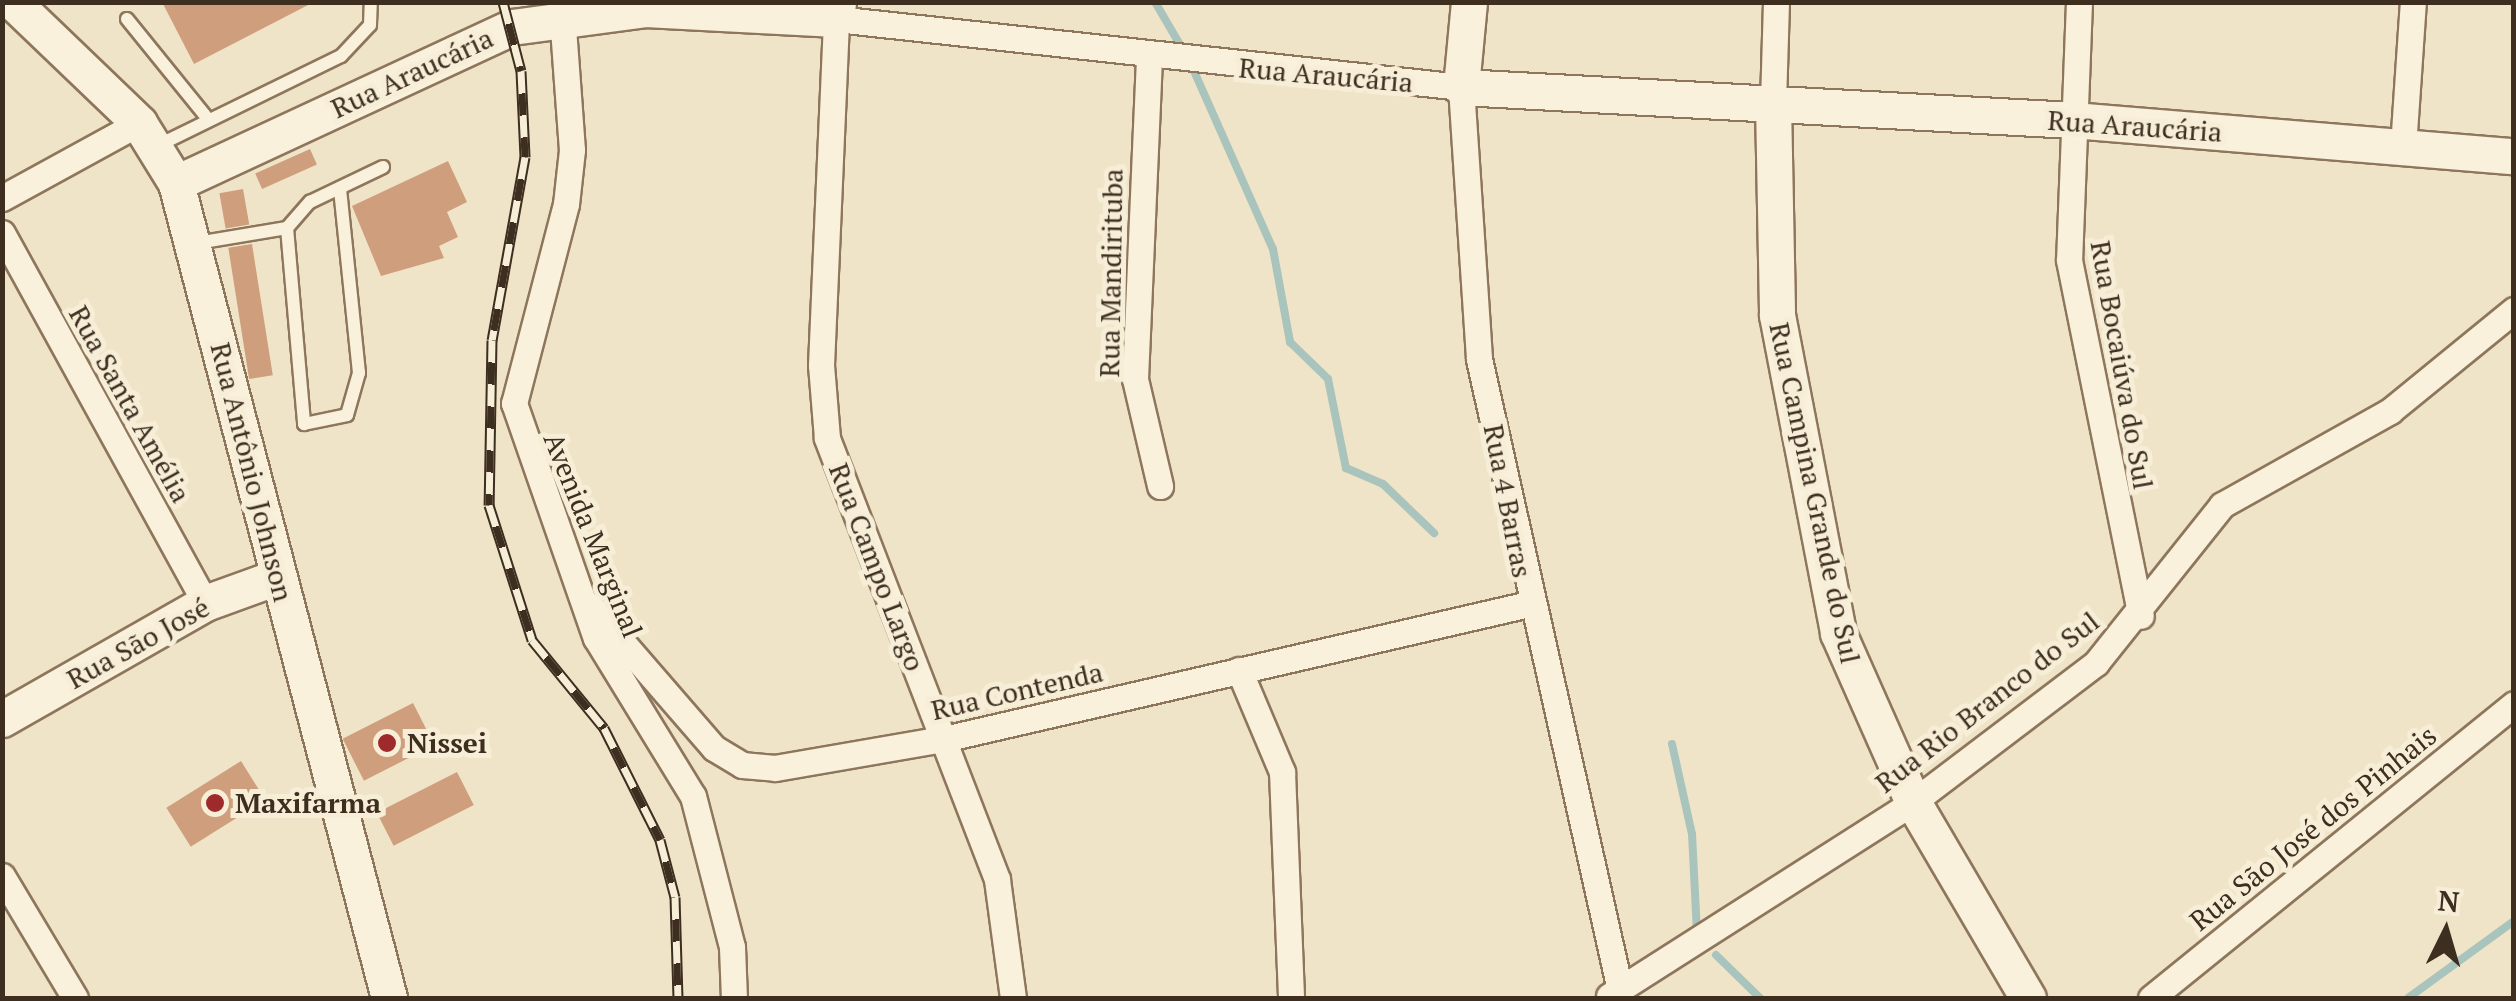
<!DOCTYPE html>
<meta charset="utf-8">
<style>
body{margin:0}
#map{position:relative;width:2516px;height:1001px;overflow:hidden;background:#f0e4c8;font-family:"PT Serif",serif}
div>[style]{position:absolute}
.stream>*{height:8px;margin:-4px;padding:0 4px;transform-origin:4px;border-radius:4px;background:#a9c4bc}
.building>*{inset:0;background:#cf9f7d;transform-origin:0 0}
.roads{filter:drop-shadow(2px 0 #8d765c) drop-shadow(-2px 0 #8d765c) drop-shadow(0 2px #8d765c) drop-shadow(0 -2px #8d765c)}
.lane>*{height:12px;margin:-6px;padding:0 6px;transform-origin:6px;border-radius:6px;background:#faf1dc}
.street>*{height:25px;margin:-12.5px;padding:0 12.5px;transform-origin:12.5px;border-radius:12.5px;background:#faf1dc}
.secondary>*{height:35px;margin:-17.5px;padding:0 17.5px;transform-origin:17.5px;border-radius:17.5px;background:#faf1dc}
.rail>*{height:11px;margin-top:-5.5px;transform-origin:0;background:repeating-linear-gradient(90deg,#f7eed8 0 22px,#3d2e20 0 44px);box-sizing:border-box;border-block:2px solid #3d2e20}
.dots>*{width:28px;height:28px;translate:-50% -50%;box-sizing:border-box;border:5px solid #f7eed8;border-radius:50%}
span{translate:-50% -50%;white-space:nowrap;text-align:center;line-height:1.15;-webkit-text-stroke:10px #f7eed8;paint-order:stroke}
.street-label{font-size:28px;color:#3d2e20}
.poi-label{font-size:28px;color:#3d2e20;font-weight:700}
.left{translate:0 -50%;text-align:left}
.frame{position:absolute;inset:0;border:5px solid #3d2e20;pointer-events:none}
.north{position:absolute;left:2396px;top:881px;width:100px;height:100px;-webkit-text-stroke:8px #f7eed8;paint-order:stroke;rotate:5deg;font-size:28px;font-weight:700;line-height:40px;text-align:center;color:#3d2e20}
.north::after{content:'';display:block;margin:auto;width:35px;height:45px;background:#3d2e20;clip-path:polygon(50% 0,100% 100%,50% 72%,0 100%)}
</style>
<div id="map">
<div class="stream">
<div style="left:1155px;top:2px;width:56px;rotate:59.7deg"></div>
<div style="left:1190px;top:62px;width:205px;rotate:66.1deg"></div>
<div style="left:1273px;top:249px;width:95px;rotate:79.6deg"></div>
<div style="left:1290px;top:342px;width:53px;rotate:44.2deg"></div>
<div style="left:1328px;top:379px;width:91px;rotate:78.6deg"></div>
<div style="left:1346px;top:468px;width:40px;rotate:23.4deg"></div>
<div style="left:1383px;top:484px;width:71px;rotate:43.9deg"></div>
<div style="left:1672px;top:744px;width:92px;rotate:77.5deg"></div>
<div style="left:1692px;top:834px;width:98px;rotate:87.1deg"></div>
<div style="left:1716px;top:955px;width:62px;rotate:44.3deg"></div>
<div style="left:2408px;top:998px;width:131px;rotate:-36deg"></div>
</div>
<div class="building">
<div style="clip-path:polygon(162px 2px,314px 2px,194px 64px)"></div>
<div style="left:310px;top:149px;width:17px;height:60px;rotate:66deg"></div>
<div style="clip-path:polygon(448px 161px,467px 202px,447px 212px,458px 237px,439px 246px,444px 258px,381px 276px,352px 206px)"></div>
<div style="left:243px;top:189px;width:36px;height:24px;rotate:80deg"></div>
<div style="left:252px;top:244px;width:133px;height:24px;rotate:81deg"></div>
<div style="left:413px;top:703px;width:47px;height:79px;rotate:63deg"></div>
<div style="left:241px;top:761px;width:46px;height:88px;rotate:58deg"></div>
<div style="left:457px;top:772px;width:37px;height:90px;rotate:63deg"></div>
</div>
<div class="roads">
<div class="lane">
<div style="left:127px;top:19px;width:129px;rotate:51deg"></div>
<div style="left:157px;top:146px;width:205px;rotate:-26.1deg"></div>
<div style="left:341px;top:56px;width:42px;rotate:-46.9deg"></div>
<div style="left:370px;top:25px;width:23px;rotate:-88deg"></div>
<div style="left:287px;top:228px;width:197px;rotate:85deg"></div>
<div style="left:304px;top:424px;width:44px;rotate:-11.8deg"></div>
<div style="left:347px;top:415px;width:44px;rotate:-74.1deg"></div>
<div style="left:359px;top:373px;width:186px;rotate:-95.9deg"></div>
<div style="left:197px;top:243px;width:91px;rotate:-9.5deg"></div>
<div style="left:287px;top:228px;width:35px;rotate:-49deg"></div>
<div style="left:310px;top:202px;width:81px;rotate:-25.6deg"></div>
</div>
<div class="street">
<div style="left:2079px;top:2px;width:258px;rotate:92.2deg"></div>
<div style="left:2069px;top:260px;width:363px;rotate:78.6deg"></div>
<div style="left:562px;top:14px;width:136px;rotate:85.8deg"></div>
<div style="left:572px;top:150px;width:54px;rotate:96.3deg"></div>
<div style="left:566px;top:204px;width:206px;rotate:104.6deg"></div>
<div style="left:514px;top:403px;width:249px;rotate:70.8deg"></div>
<div style="left:596px;top:638px;width:185px;rotate:58.5deg"></div>
<div style="left:693px;top:796px;width:156px;rotate:75.5deg"></div>
<div style="left:732px;top:947px;width:51px;rotate:87.8deg"></div>
<div style="left:1149px;top:58px;width:321px;rotate:92.5deg"></div>
<div style="left:1135px;top:379px;width:110px;rotate:76.8deg"></div>
<div style="left:1773px;top:103px;width:101px;rotate:-88.3deg"></div>
<div style="left:2403px;top:147px;width:145px;rotate:-86.1deg"></div>
<div style="left:2px;top:198px;width:156px;rotate:-28.7deg"></div>
<div style="left:2px;top:233px;width:422px;rotate:61.2deg"></div>
<div style="left:591px;top:606px;width:188px;rotate:49.1deg"></div>
<div style="left:714px;top:748px;width:33px;rotate:31deg"></div>
<div style="left:742px;top:765px;width:33px;rotate:5deg"></div>
<div style="left:775px;top:768px;width:176px;rotate:-9.8deg"></div>
<div style="left:948px;top:738px;width:596px;rotate:-12.99deg"></div>
<div style="left:1239px;top:670px;width:111px;rotate:67.1deg"></div>
<div style="left:1282px;top:772px;width:226px;rotate:87.7deg"></div>
<div style="left:2px;top:876px;width:142px;rotate:59.1deg"></div>
<div style="left:1609px;top:996px;width:361px;rotate:-32.5deg"></div>
<div style="left:1913px;top:802px;width:230px;rotate:-37.2deg"></div>
<div style="left:2096px;top:663px;width:202px;rotate:-51.4deg"></div>
<div style="left:2222px;top:505px;width:193px;rotate:-29.2deg"></div>
<div style="left:2390px;top:411px;width:160px;rotate:-39.2deg"></div>
<div style="left:1013px;top:998px;width:120px;rotate:-97.7deg"></div>
<div style="left:997px;top:879px;width:473px;rotate:-111.1deg"></div>
<div style="left:827px;top:438px;width:73px;rotate:-94.7deg"></div>
<div style="left:821px;top:365px;width:346px;rotate:-87.5deg"></div>
<div style="left:836px;top:19px;width:629px;rotate:6.21deg"></div>
<div style="left:1461px;top:87px;width:273px;rotate:86.2deg"></div>
<div style="left:1479px;top:359px;width:647px;rotate:77.4deg"></div>
<div style="left:2151px;top:998px;width:467px;rotate:-39deg"></div>
</div>
<div class="secondary">
<div style="left:13px;top:2px;width:175px;rotate:43.8deg"></div>
<div style="left:139px;top:123px;width:70px;rotate:58.3deg"></div>
<div style="left:176px;top:183px;width:842px;rotate:75.35deg"></div>
<div style="left:1469px;top:2px;width:85px;rotate:95.4deg"></div>
<div style="left:1461px;top:87px;width:612px;rotate:3.09deg"></div>
<div style="left:2072px;top:120px;width:443px;rotate:4.7deg"></div>
<div style="left:1773px;top:103px;width:212px;rotate:88.9deg"></div>
<div style="left:1777px;top:315px;width:324px;rotate:79.1deg"></div>
<div style="left:1838px;top:633px;width:185px;rotate:66.1deg"></div>
<div style="left:1913px;top:802px;width:227px;rotate:59.6deg"></div>
<div style="left:176px;top:183px;width:370px;rotate:-24.9deg"></div>
<div style="left:512px;top:27px;width:134px;rotate:-7.7deg"></div>
<div style="left:645px;top:9px;width:191px;rotate:3deg"></div>
<div style="left:836px;top:19px;width:17px;rotate:-83deg"></div>
<div style="left:2px;top:719px;width:234px;rotate:-29.7deg"></div>
<div style="left:205px;top:603px;width:77px;rotate:-19.9deg"></div>
</div>
</div>
<div class="rail">
<div style="left:503px;top:2px;width:71px;rotate:75.4deg"></div>
<div style="left:521px;top:71px;width:86px;rotate:87.3deg"></div>
<div style="left:525px;top:157px;width:186px;rotate:100.2deg"></div>
<div style="left:492px;top:340px;width:165px;rotate:91deg"></div>
<div style="left:489px;top:505px;width:142px;rotate:72.3deg"></div>
<div style="left:532px;top:640px;width:114px;rotate:50.7deg"></div>
<div style="left:604px;top:728px;width:125px;rotate:63.4deg"></div>
<div style="left:660px;top:840px;width:59px;rotate:75.3deg"></div>
<div style="left:675px;top:897px;width:101px;rotate:88.3deg"></div>
</div>
<div class="dots">
<div style="left:387px;top:743px;background:#9e2a2b"></div>
<div style="left:215px;top:803px;background:#9e2a2b"></div>
</div>
<div class="street-label">
<span style="left:412px;top:73px;rotate:-25deg">Rua Araucária</span>
<span style="left:1326px;top:75px;rotate:5deg">Rua Araucária</span>
<span style="left:2135px;top:126px;rotate:4deg">Rua Araucária</span>
<span style="left:1111px;top:273px;rotate:-89deg">Rua Mandirituba</span>
<span style="left:2122px;top:365px;rotate:80deg">Rua Bocaiúva do Sul</span>
<span style="left:130px;top:404px;rotate:61deg">Rua Santa Amélia</span>
<span style="left:252px;top:472px;rotate:76deg">Rua Antônio Johnson</span>
<span style="left:1815px;top:493px;rotate:78deg">Rua Campina Grande do Sul</span>
<span style="left:1508px;top:501px;rotate:79deg">Rua 4 Barras</span>
<span style="left:593px;top:535px;rotate:68deg">Avenida Marginal</span>
<span style="left:877px;top:567px;rotate:69deg">Rua Campo Largo</span>
<span style="left:138px;top:643px;rotate:-29deg">Rua São José</span>
<span style="left:1017px;top:691px;rotate:-13deg">Rua Contenda</span>
<span style="left:1987px;top:702px;rotate:-38deg">Rua Rio Branco do Sul</span>
<span style="left:2313px;top:828px;rotate:-39deg">Rua São José dos Pinhais</span>
</div>
<div class="poi-label">
<span class="left" style="left:407px;top:743px">Nissei</span>
<span class="left" style="left:235px;top:803px">Maxifarma</span>
</div>
<div class="frame"></div>
<div class="north">N</div>
</div>
